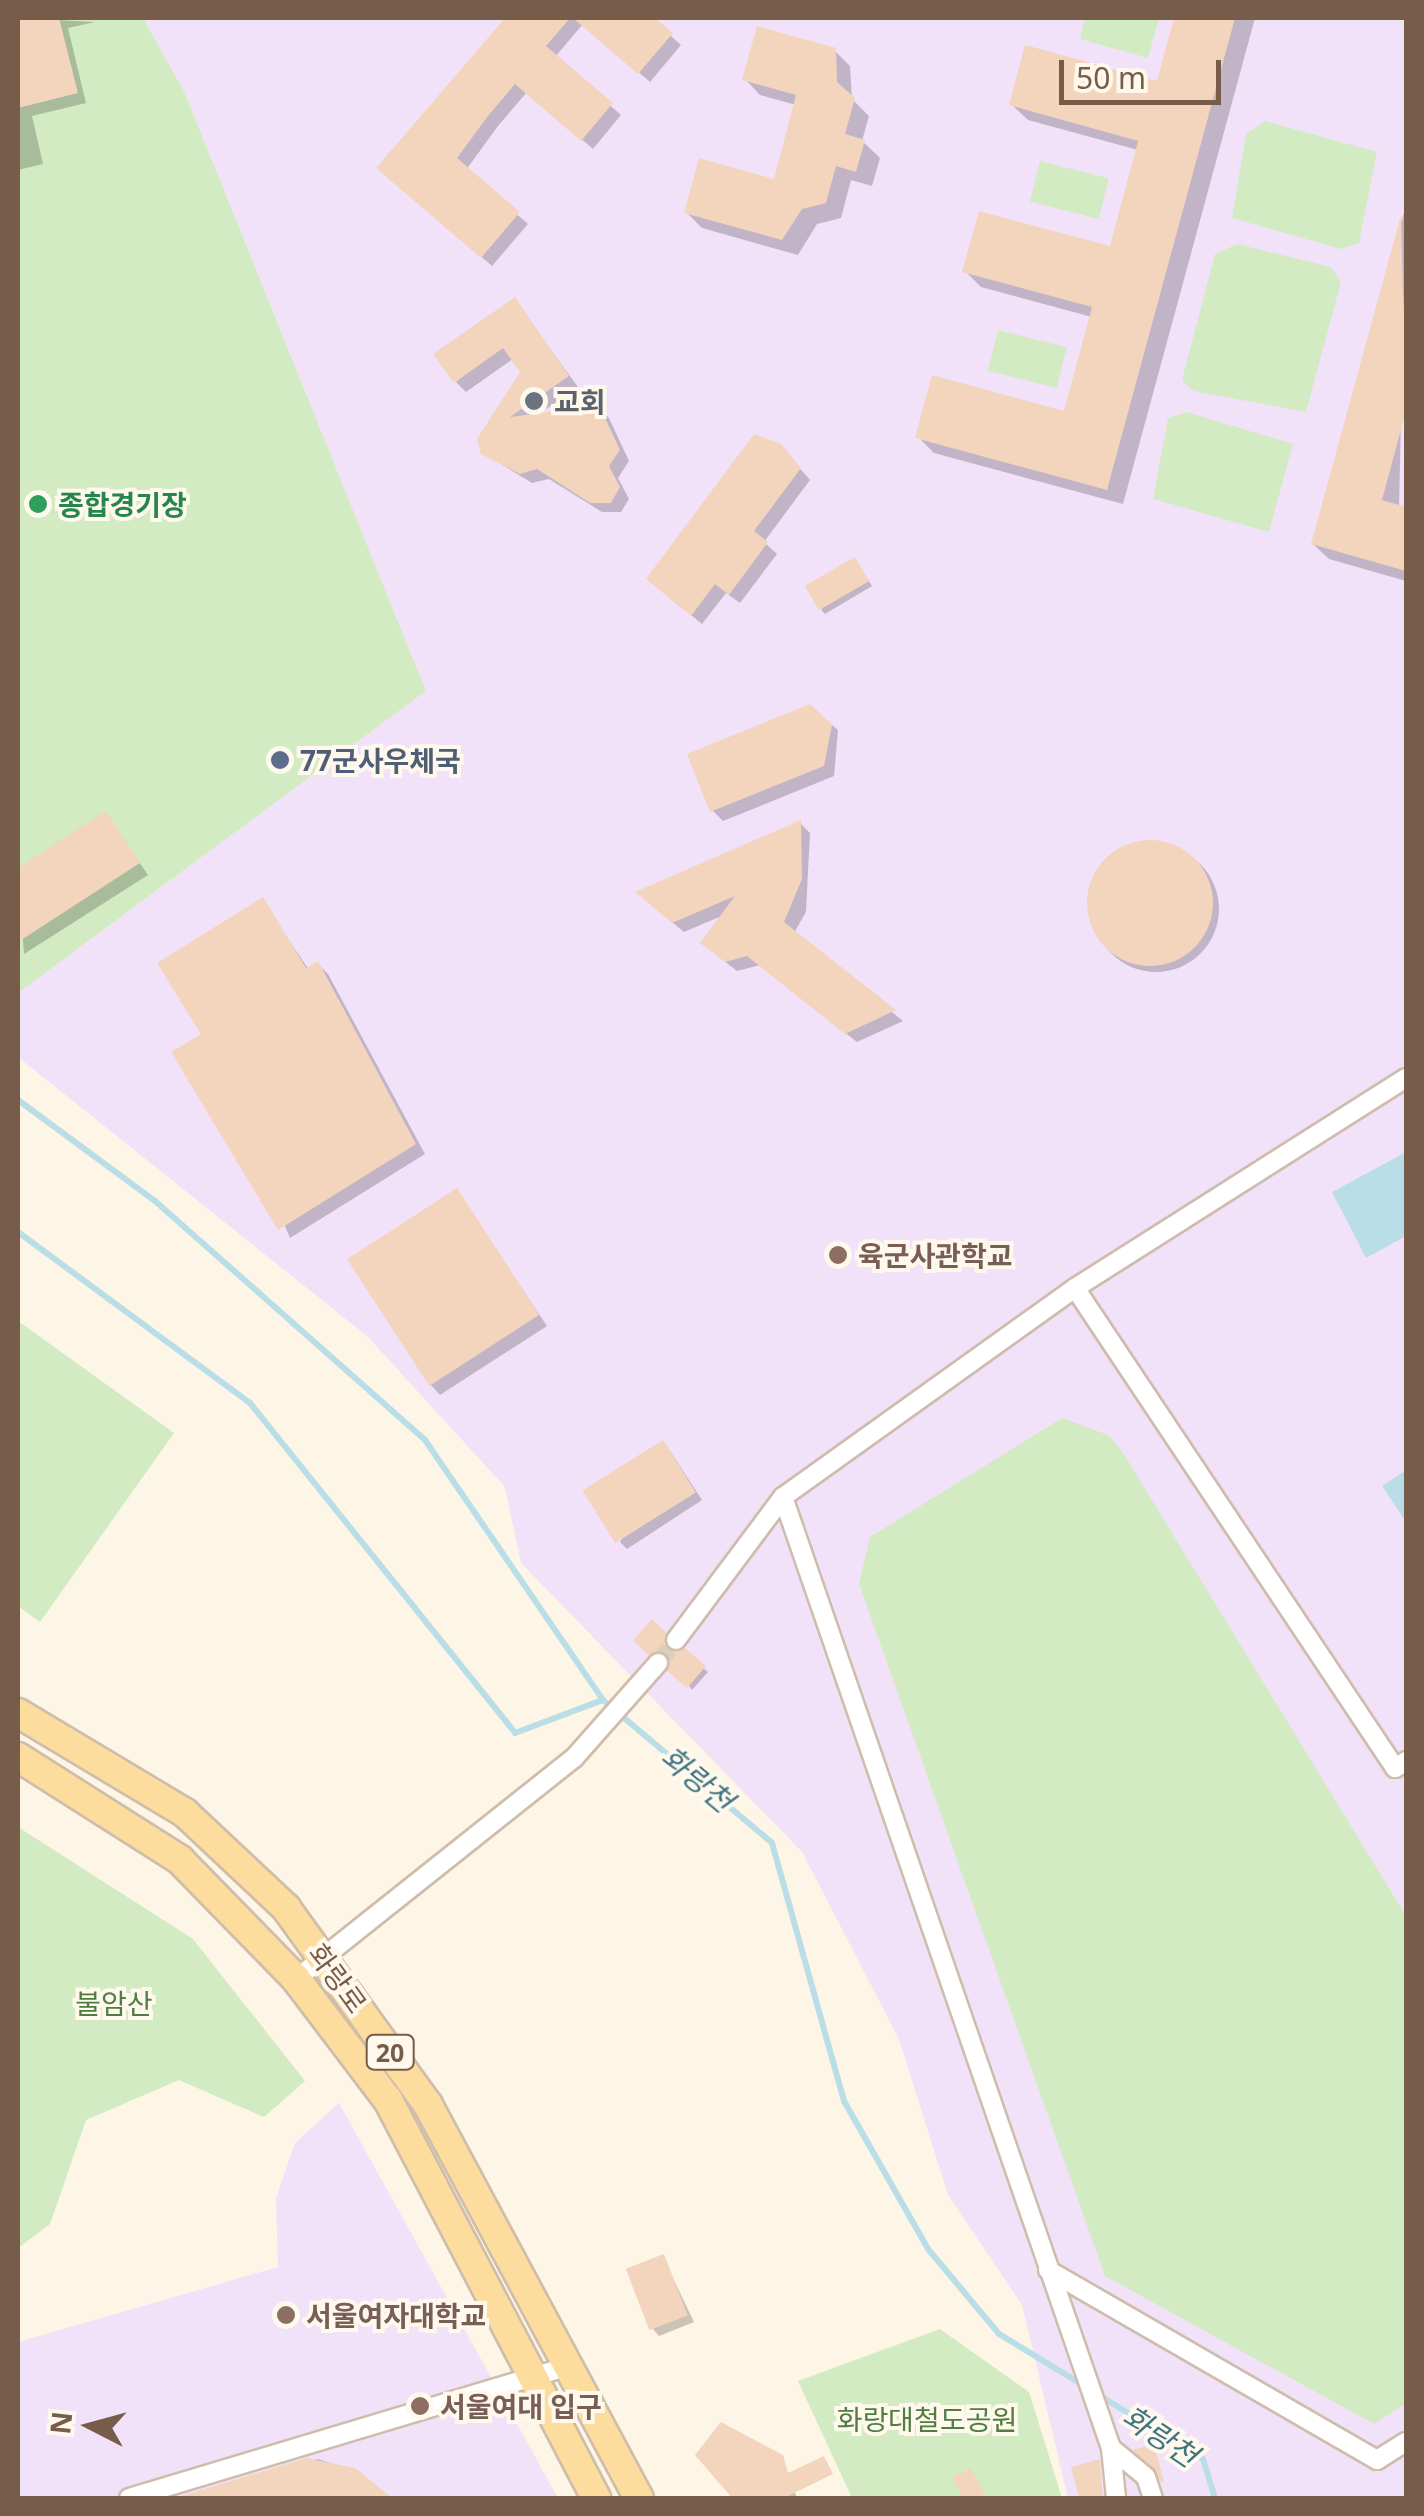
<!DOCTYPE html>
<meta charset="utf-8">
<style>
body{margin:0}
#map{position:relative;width:1424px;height:2516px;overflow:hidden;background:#fdf5e5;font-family:"Noto Sans","Noto Sans KR",sans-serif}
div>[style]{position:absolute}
.education>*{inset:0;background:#f2e2f9}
.green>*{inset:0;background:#d2ebc3;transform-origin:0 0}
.water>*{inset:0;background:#b9dee7}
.shadow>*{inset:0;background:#0003}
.round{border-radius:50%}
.stream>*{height:6px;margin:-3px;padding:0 3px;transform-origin:3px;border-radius:3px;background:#b9dee7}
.building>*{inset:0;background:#f3d4bc;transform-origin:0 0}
.minor-tunnel>*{height:18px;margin-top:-9px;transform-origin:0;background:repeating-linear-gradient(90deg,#dccfbe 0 18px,transparent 0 27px)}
.roads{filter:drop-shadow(2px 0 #cfbdab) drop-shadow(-2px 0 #cfbdab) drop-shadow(0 2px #cfbdab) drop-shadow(0 -2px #cfbdab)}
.minor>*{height:18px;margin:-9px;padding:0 9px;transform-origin:9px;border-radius:9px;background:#fff}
.primary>*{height:28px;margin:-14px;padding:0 14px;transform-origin:14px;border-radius:14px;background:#fddd9d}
.dots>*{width:28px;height:28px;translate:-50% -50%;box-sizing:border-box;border:5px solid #fff8ec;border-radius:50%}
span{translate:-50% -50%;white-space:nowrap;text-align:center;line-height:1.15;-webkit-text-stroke:8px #fff8ec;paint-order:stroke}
.shield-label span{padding:2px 8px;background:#fff8ec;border:2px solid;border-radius:8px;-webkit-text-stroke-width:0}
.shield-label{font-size:25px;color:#775c4a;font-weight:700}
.worship-label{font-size:28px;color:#5b616d;font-weight:700}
.left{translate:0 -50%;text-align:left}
.leisure-label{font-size:28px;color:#27864d;font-weight:700}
.service-label{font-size:28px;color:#4e5e75;font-weight:700}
.education-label{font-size:28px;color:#785e54;font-weight:700}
.street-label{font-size:28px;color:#775c4a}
.park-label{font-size:28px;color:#507d41}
.water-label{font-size:30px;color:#3f7583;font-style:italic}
.frame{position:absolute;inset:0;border:20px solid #775c4a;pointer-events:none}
.north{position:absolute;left:40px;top:2376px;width:100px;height:100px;-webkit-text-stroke:8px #fff8ec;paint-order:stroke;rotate:276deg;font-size:28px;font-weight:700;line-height:40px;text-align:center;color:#775c4a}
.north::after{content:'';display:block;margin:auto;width:35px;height:45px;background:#775c4a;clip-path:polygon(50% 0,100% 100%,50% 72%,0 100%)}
.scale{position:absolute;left:1059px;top:60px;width:162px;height:45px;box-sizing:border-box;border:5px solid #775c4a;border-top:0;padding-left:12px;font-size:30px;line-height:35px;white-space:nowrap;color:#775c4a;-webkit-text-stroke:8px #fff8ec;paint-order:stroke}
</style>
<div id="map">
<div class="education">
<div style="clip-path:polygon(143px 18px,1406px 18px,1406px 2498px,1068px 2498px,1022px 2305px,948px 2195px,899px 2039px,802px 1852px,521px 1563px,505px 1487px,367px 1336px,18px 1057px,18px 993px,426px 691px,184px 91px)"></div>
<div style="clip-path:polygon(339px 2103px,558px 2498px,18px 2498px,18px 2342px,278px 2267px,276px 2198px,295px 2143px)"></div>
</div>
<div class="green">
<div style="clip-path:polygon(18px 18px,143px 18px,184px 91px,426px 691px,18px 993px)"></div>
<div style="clip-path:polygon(1085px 18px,1159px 18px,1148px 58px,1080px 39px)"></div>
<div style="clip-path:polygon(1265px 121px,1377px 152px,1359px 243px,1341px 249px,1232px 218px,1246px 134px)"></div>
<div style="left:1040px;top:161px;width:71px;height:42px;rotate:14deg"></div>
<div style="clip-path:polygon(1237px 244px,1331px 267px,1341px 282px,1306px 412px,1193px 391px,1182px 380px,1215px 254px)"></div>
<div style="left:998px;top:330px;width:71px;height:42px;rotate:14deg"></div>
<div style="clip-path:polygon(1187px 412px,1293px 444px,1269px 532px,1153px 499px,1168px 418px)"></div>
<div style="clip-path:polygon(18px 1321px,174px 1433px,40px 1622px,18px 1606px)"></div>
<div style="clip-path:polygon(1062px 1418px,1108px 1435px,1122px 1451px,1406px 1916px,1406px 2403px,1374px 2424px,1105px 2276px,859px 1584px,870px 1537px)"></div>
<div style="clip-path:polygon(18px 1827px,193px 1939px,305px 2081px,264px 2117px,179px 2080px,86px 2120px,50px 2224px,18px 2248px)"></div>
<div style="clip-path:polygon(940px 2329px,1029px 2392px,1062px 2498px,852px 2498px,798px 2381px)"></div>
</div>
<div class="water">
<div style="clip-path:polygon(1406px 1152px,1406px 1236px,1366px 1258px,1332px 1192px)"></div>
<div style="clip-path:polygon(1406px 1470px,1406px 1522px,1382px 1486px)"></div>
</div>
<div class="shadow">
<div style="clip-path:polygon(18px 18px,95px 22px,68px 28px,86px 103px,32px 116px,43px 164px,18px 170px)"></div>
<div style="clip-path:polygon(508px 18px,651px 18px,681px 45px,650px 82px,583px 24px,555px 57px,621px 115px,593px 149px,527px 92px,498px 126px,466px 170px,528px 224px,492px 266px,379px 168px)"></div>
<div style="clip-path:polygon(1176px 18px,1255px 18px,1123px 504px,934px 453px,918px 437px,1065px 414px,1092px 317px,981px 287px,965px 271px,1111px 250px,1138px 150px,1028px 120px,1012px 105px,1158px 84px)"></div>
<div style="clip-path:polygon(834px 50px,850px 66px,852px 99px,869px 116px,862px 141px,880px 158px,872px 186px,851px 180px,841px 218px,817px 224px,798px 255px,702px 228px,686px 212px,775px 182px,796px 105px,760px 95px,745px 79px)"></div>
<div style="clip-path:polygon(1406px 205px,1399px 508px,1406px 510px,1406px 581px,1329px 559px,1313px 544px)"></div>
<div style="clip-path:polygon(514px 300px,578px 387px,536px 416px,598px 408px,609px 418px,629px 461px,618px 478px,629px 499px,621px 512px,602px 512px,549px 479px,532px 483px,483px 453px,523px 372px,513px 359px,466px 392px,456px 382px)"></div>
<div style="clip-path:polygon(791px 458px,810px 480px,764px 542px,777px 554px,740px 603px,726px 593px,702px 624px,659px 589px)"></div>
<div style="clip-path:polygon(859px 565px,872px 586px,825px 614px,821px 610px)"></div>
<div style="clip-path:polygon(810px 707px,838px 730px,834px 776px,723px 821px,712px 810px)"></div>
<div style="clip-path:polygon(106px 814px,148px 875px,24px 954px,18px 871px)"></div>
<div style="clip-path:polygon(800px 823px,810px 833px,806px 912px,794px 933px,903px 1021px,857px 1042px,760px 965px,737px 971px,714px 953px,724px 915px,684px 932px,648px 902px)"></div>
<div class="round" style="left:1093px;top:846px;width:126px;height:126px"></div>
<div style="clip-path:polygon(262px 900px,309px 970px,318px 964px,328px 974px,425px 1154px,290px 1238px,204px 1035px)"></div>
<div style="clip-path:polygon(457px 1191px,547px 1326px,440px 1395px,430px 1384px)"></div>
<div style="clip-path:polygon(670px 1451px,702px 1500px,627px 1549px,620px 1542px)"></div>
<div style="clip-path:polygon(652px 1622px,671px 1652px,684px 1651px,708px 1672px,692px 1690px,668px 1657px,636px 1641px)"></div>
<div style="clip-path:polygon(663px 2257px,694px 2322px,659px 2336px,652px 2328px)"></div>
<div style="clip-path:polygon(698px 2455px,783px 2461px,797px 2498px,735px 2498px)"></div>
<div style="clip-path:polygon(318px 2459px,354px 2471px,388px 2498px,181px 2498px)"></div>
</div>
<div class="stream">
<div style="left:18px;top:1100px;width:170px;rotate:36.4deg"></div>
<div style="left:155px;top:1201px;width:361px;rotate:41.5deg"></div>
<div style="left:425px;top:1440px;width:315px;rotate:55.6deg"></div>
<div style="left:18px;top:1232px;width:288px;rotate:36.4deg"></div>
<div style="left:250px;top:1403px;width:423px;rotate:51.2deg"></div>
<div style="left:515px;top:1733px;width:94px;rotate:-20.6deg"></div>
<div style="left:603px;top:1700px;width:221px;rotate:40.2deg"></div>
<div style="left:772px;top:1843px;width:268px;rotate:74.4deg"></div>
<div style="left:844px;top:2101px;width:170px;rotate:60.4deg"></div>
<div style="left:928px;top:2249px;width:111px;rotate:50.1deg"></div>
<div style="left:999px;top:2334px;width:102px;rotate:31.3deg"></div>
<div style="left:1097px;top:2394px;width:124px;rotate:31.5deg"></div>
<div style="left:1203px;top:2459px;width:41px;rotate:72.9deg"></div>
</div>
<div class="building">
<div style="clip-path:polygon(18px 18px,59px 18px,78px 93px,18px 108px)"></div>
<div style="clip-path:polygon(505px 18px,570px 18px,546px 46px,613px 103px,581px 141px,515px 84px,488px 116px,457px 158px,520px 212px,481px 258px,376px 168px)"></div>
<div style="clip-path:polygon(573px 18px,655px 18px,673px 33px,638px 74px)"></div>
<div style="clip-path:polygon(1174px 18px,1235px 18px,1107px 490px,915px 438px,932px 375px,1064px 411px,1092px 307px,962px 272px,979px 211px,1110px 246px,1138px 141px,1009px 105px,1025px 45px,1157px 81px)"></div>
<div style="clip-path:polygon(757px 26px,836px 48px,837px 82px,855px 98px,845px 134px,865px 140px,856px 172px,836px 166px,826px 203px,802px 209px,782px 240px,684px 213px,699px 158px,774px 179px,796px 95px,742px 80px)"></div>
<div style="clip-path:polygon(1401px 215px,1406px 411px,1382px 500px,1406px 507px,1406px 571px,1311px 544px)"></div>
<div style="clip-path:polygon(515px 297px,569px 376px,510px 417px,599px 405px,620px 450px,609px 466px,620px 487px,611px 503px,590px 503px,537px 469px,520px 474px,481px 454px,477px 439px,520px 372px,503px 348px,454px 383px,433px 354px)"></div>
<div style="clip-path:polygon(754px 434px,781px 444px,801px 468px,754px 531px,768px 542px,729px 595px,715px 584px,691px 616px,646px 579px)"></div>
<div style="left:855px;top:557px;width:28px;height:58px;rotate:60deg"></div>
<div style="clip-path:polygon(810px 704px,832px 725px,824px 766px,710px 812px,687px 754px)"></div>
<div style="clip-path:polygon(106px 811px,140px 863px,18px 942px,18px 868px)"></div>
<div style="clip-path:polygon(801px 820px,802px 879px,784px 922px,896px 1010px,845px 1034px,747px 956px,725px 962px,700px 943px,735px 896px,672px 923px,635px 892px)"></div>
<div class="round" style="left:1087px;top:840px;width:126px;height:126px"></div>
<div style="clip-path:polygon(263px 897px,306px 968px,318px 961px,416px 1144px,278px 1230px,171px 1052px,201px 1034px,157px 963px)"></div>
<div style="left:457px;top:1188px;width:151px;height:131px;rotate:57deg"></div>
<div style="left:663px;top:1440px;width:62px;height:95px;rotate:58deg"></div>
<div style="clip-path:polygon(652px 1619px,666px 1632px,668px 1649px,685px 1648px,706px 1666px,687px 1688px,667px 1671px,665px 1653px,649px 1655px,633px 1641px)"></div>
<div style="left:664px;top:2254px;width:66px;height:41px;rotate:69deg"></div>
<div style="clip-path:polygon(721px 2422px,783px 2455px,788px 2473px,824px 2456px,833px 2474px,784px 2498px,732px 2498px,695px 2455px)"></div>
<div style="clip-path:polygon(1154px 2444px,1164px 2482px,1161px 2482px,1133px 2450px)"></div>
<div style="clip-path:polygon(306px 2458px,355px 2468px,392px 2498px,175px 2498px)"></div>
<div style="clip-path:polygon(1100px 2459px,1103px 2498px,1079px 2498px,1071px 2467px)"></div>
<div style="clip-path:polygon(971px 2468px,986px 2498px,963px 2498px,952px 2477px)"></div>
</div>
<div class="minor-tunnel">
<div style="left:658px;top:1663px;width:29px;rotate:-52deg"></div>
</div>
<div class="roads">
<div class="minor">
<div style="left:1075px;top:1288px;width:577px;rotate:56.31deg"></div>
<div style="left:1395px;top:1768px;width:13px;rotate:-32deg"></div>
<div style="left:676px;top:1640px;width:179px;rotate:-53.2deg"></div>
<div style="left:296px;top:1979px;width:355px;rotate:-38.5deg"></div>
<div style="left:574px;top:1758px;width:127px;rotate:-48.5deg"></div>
<div style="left:1048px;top:2270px;width:380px;rotate:30deg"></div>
<div style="left:1377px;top:2460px;width:34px;rotate:-32deg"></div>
<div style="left:1111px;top:2448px;width:45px;rotate:39.6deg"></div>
<div style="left:1146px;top:2477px;width:22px;rotate:72deg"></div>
<div style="left:129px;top:2498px;width:456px;rotate:-16.7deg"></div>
<div style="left:1116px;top:2498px;width:50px;rotate:-95.7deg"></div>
<div style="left:1111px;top:2448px;width:1006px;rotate:-109.03deg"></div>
<div style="left:783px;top:1497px;width:359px;rotate:-35.6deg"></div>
<div style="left:1075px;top:1288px;width:392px;rotate:-32.4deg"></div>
</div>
<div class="primary">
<div style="left:18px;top:1713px;width:195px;rotate:30.9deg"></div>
<div style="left:185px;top:1813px;width:139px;rotate:43.2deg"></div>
<div style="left:286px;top:1908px;width:243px;rotate:54.2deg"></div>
<div style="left:428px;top:2105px;width:446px;rotate:61.8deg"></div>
<div style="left:18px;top:1757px;width:192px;rotate:32.4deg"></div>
<div style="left:180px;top:1860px;width:166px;rotate:45.7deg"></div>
<div style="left:296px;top:1979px;width:152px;rotate:52.8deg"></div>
<div style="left:388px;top:2100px;width:449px;rotate:62.4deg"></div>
</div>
</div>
<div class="dots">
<div style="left:534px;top:401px;background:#6b7280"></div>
<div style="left:38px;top:504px;background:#2e9e5b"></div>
<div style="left:280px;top:760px;background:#5c6f8a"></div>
<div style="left:838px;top:1255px;background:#8d6e63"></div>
<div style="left:286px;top:2315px;background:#8d6e63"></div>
<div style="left:420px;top:2406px;background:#8d6e63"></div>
</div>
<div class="shield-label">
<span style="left:390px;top:2052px">20</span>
</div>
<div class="worship-label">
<span class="left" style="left:554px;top:401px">교회</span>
</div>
<div class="leisure-label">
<span class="left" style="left:58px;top:504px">종합경기장</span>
</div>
<div class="service-label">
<span class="left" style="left:300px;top:760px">77군사우체국</span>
</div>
<div class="education-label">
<span class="left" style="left:858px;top:1255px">육군사관학교</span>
<span class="left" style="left:306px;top:2315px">서울여자대학교</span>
<span class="left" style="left:440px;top:2406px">서울여대 입구</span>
</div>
<div class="street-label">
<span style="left:338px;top:1978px;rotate:54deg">화랑로</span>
</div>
<div class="park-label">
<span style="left:114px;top:2003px">불암산</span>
<span style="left:927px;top:2419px">화랑대철도공원</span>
</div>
<div class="water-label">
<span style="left:697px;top:1779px;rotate:40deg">화랑천</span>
<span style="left:1160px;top:2436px;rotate:34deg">화랑천</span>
</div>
<div class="frame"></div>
<div class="north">N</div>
<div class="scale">50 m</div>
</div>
